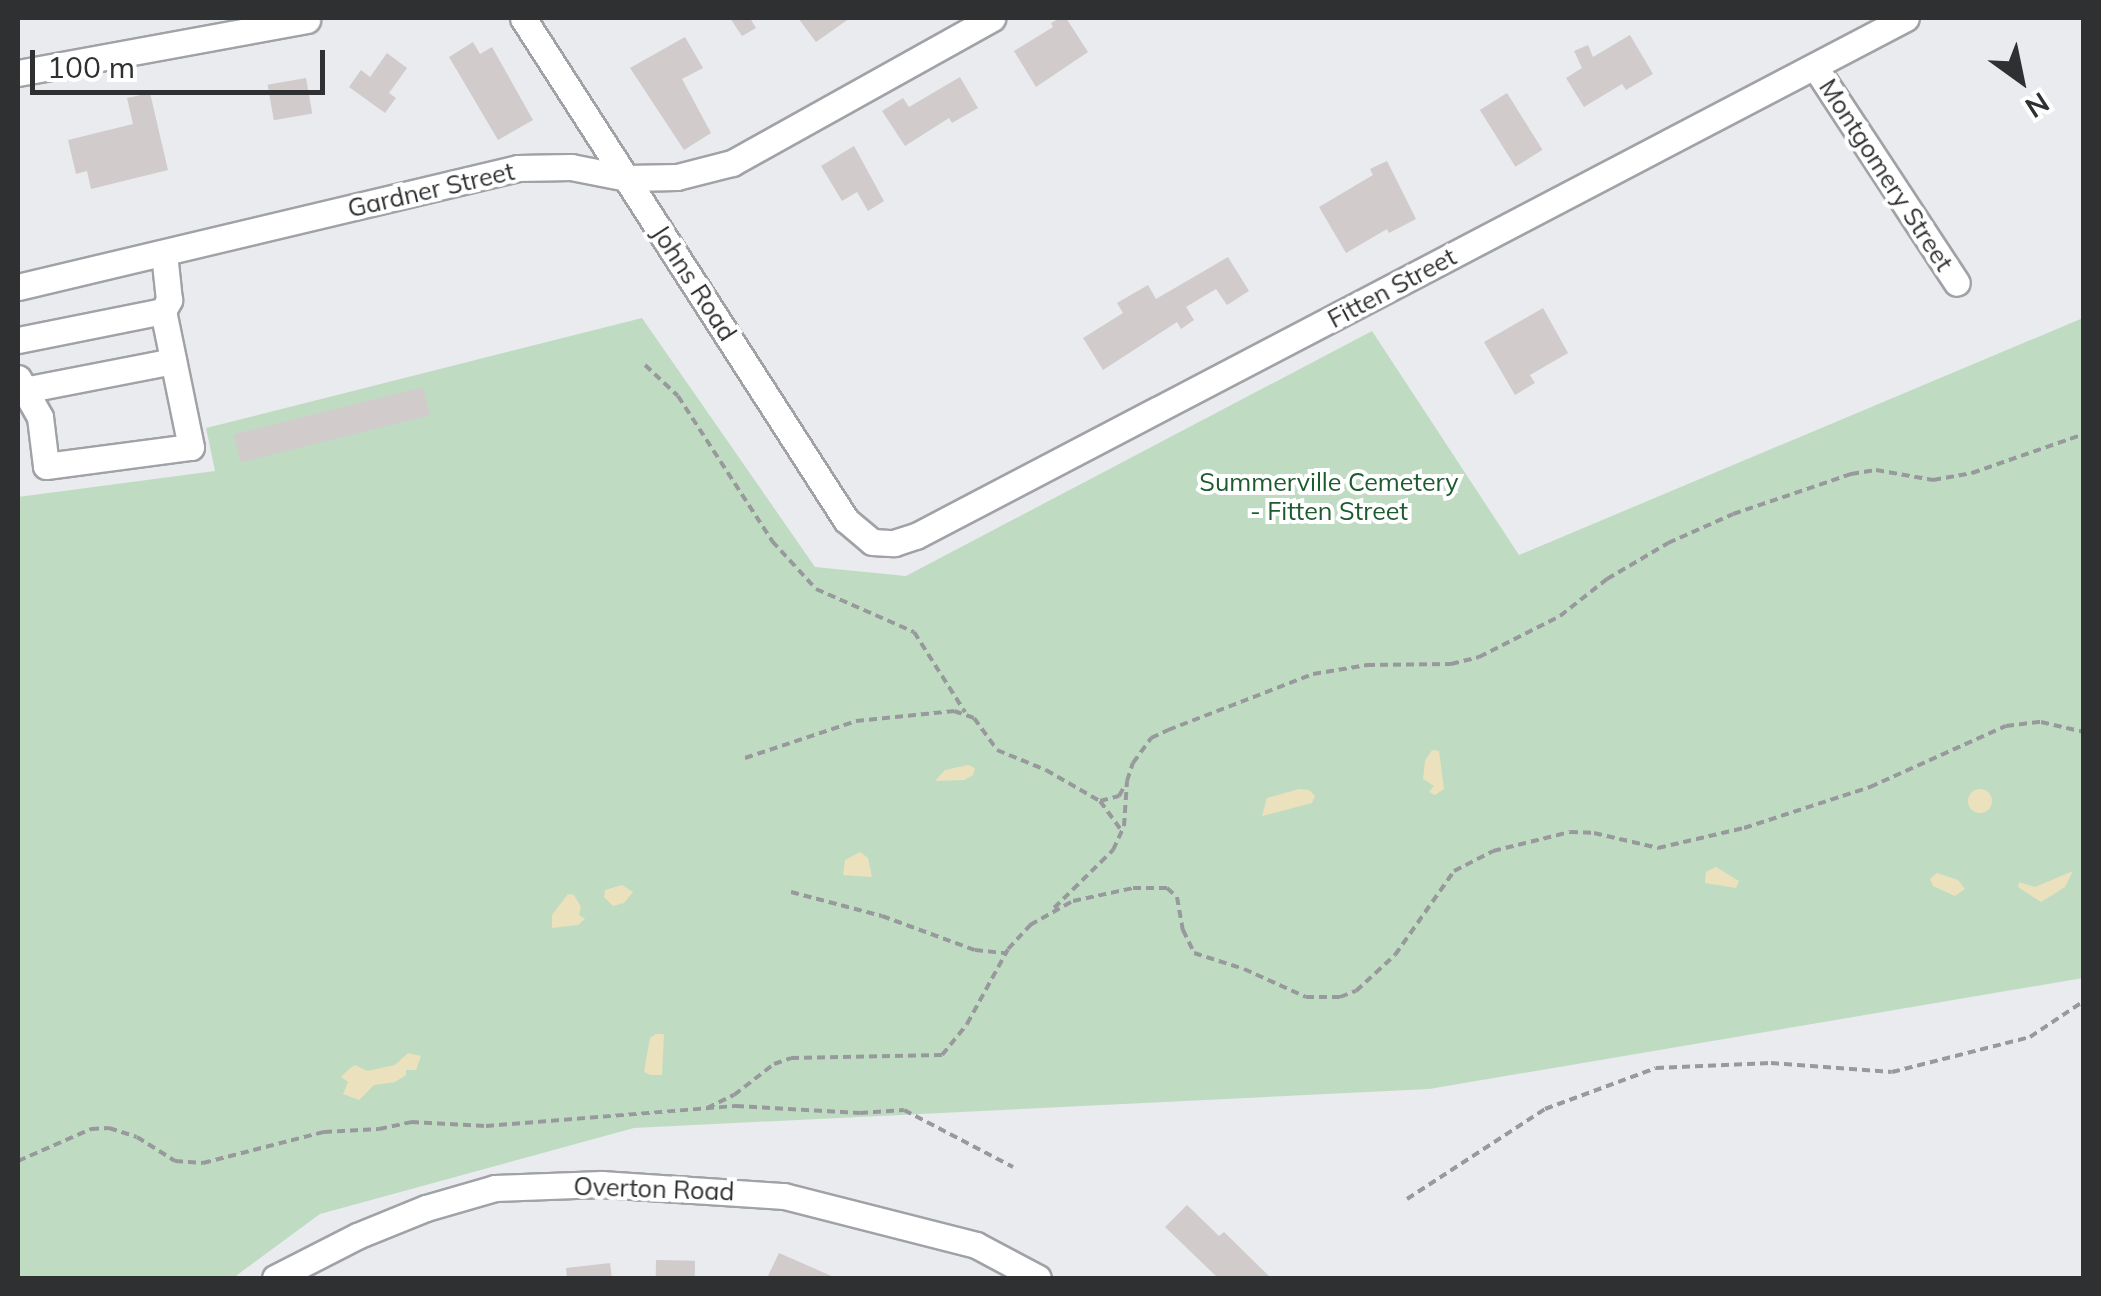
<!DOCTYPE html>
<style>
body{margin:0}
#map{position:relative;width:2101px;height:1296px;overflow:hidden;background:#e9ebef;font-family:Mulish,sans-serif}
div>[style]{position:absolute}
.green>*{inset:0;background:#bfdcc3}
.sand>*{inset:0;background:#ebe1bc}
.round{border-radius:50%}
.building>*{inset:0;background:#d1cbcb;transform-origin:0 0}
.path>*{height:4px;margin-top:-2px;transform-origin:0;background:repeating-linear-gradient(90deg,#98999c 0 8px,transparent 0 13px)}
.roads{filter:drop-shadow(2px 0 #a0a2a6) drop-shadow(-2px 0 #a0a2a6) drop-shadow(0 2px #a0a2a6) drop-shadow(0 -2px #a0a2a6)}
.minor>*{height:25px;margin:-12.5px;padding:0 12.5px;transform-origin:12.5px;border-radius:12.5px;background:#fff}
span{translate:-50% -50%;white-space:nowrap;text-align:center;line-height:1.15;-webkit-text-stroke:8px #fff;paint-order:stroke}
.street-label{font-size:25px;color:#2f3031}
.park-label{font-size:25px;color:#1d5a2d}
.frame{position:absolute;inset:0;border:20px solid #2f3031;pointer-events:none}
.north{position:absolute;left:1971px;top:30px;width:100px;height:100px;-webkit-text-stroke:8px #fff;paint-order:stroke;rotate:147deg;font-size:28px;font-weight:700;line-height:40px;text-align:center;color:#2f3031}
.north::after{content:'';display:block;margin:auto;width:35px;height:45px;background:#2f3031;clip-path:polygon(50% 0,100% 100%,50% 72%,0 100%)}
.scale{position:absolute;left:30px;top:50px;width:295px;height:45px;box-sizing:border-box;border:5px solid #2f3031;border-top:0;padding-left:12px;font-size:30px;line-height:35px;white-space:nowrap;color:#2f3031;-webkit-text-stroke:8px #fff;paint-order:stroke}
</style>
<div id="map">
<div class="green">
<div style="clip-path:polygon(642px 318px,815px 567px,906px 576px,1372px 331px,1519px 555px,2083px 318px,2083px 978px,1429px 1089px,634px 1128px,320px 1214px,233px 1278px,18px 1278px,18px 497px,215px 471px,206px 428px)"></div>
</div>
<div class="sand">
<div style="clip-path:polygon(1432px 750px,1439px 751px,1444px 789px,1435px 795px,1429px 792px,1434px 786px,1423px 779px,1425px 761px)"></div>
<div style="clip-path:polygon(968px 765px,975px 768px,973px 775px,964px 780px,935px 781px,945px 770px)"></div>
<div style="clip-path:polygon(1299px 789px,1309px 790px,1315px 796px,1312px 803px,1262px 816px,1267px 798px)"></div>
<div class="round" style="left:1968px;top:789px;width:24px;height:24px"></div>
<div style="clip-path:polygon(860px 852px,868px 858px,872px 877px,843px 875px,845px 860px)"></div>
<div style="clip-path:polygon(1716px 867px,1739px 881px,1736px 888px,1705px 883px,1706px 872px)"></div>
<div style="clip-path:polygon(2073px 871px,2065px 887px,2041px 902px,2018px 887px,2019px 882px,2035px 887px)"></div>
<div style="clip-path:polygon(1937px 873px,1958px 880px,1965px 889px,1955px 896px,1933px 886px,1930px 879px)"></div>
<div style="clip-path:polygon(622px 885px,633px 892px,624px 903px,613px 906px,604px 897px,605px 890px)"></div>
<div style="clip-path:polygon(568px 894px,574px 895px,581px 907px,579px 915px,585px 919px,578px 925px,552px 928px,552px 915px)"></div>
<div style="clip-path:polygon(656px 1034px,664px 1034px,662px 1075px,650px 1075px,644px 1072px,650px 1038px)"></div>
<div style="clip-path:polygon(408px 1053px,421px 1056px,416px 1070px,406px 1070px,406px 1075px,395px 1082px,374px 1085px,359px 1100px,343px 1094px,348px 1082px,341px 1077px,349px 1069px,355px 1065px,367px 1071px,395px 1065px)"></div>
</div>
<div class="building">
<div style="clip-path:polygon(730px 18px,750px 18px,756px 28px,742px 36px)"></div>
<div style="clip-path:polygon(798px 18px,850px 18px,816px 42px)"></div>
<div style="clip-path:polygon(1060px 18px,1066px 18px,1088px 52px,1036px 87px,1014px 51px,1053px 27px,1051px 23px)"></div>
<div style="clip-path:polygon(1630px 35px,1653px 74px,1626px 90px,1622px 84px,1584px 107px,1566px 78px,1582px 68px,1574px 51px,1588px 45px,1593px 57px)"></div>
<div style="clip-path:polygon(685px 37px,703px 68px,682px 79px,711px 133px,684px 150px,630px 68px)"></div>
<div style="clip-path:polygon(473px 42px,480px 54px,492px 47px,533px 120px,498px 140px,449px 57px)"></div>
<div style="clip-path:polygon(387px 53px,407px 68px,389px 93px,396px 98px,385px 113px,349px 87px,361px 70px,370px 77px)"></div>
<div style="clip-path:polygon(960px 77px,978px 108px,952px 123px,949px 118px,905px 146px,882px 111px,903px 98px,909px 107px)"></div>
<div style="left:306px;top:78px;width:36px;height:39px;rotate:80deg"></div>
<div style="clip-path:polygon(150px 93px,168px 170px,91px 189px,87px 171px,76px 174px,68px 140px,133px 124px,127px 98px)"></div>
<div style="left:1507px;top:93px;width:67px;height:32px;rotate:58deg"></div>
<div style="clip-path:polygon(854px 146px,884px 201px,868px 211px,857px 192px,842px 201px,821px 166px)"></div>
<div style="clip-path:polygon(1387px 161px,1416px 219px,1389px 233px,1387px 229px,1346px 253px,1319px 207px,1373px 175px,1370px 169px)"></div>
<div style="clip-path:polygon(1228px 257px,1249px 291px,1227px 305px,1216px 289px,1186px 307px,1194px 320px,1181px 329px,1177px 322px,1103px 370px,1083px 338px,1123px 313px,1117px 303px,1148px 285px,1156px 299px)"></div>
<div style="clip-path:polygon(1543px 308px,1568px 353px,1530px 375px,1535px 383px,1515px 395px,1484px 342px)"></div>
<div style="left:423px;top:387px;width:29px;height:195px;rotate:76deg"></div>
<div style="clip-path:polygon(1187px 1205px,1219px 1236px,1224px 1232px,1271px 1278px,1218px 1278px,1165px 1227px)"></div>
<div style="clip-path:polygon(779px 1253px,836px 1278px,767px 1278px)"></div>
<div style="left:656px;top:1260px;width:39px;height:18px;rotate:1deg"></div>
<div style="clip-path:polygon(610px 1263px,612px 1278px,567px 1278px,566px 1268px)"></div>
</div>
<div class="path">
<div style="left:645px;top:365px;width:45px;rotate:43.2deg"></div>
<div style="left:678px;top:396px;width:173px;rotate:57deg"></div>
<div style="left:772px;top:541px;width:65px;rotate:47.5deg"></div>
<div style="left:816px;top:589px;width:107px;rotate:23.7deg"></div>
<div style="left:914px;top:632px;width:95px;rotate:57.5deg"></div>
<div style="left:745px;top:758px;width:117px;rotate:-18.4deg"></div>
<div style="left:856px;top:721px;width:99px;rotate:-5.8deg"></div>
<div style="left:954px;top:711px;width:21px;rotate:19deg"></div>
<div style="left:974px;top:718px;width:39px;rotate:54deg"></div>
<div style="left:997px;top:750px;width:53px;rotate:22.2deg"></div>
<div style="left:1046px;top:770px;width:62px;rotate:29.9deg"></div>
<div style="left:1100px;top:801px;width:20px;rotate:-15deg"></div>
<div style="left:1119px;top:796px;width:13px;rotate:-61deg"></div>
<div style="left:1100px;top:801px;width:34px;rotate:54deg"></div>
<div style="left:791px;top:892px;width:94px;rotate:14.8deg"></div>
<div style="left:882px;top:916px;width:99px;rotate:20.1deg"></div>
<div style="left:975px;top:950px;width:30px;rotate:6deg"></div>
<div style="left:1054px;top:908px;width:83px;rotate:-44.5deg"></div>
<div style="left:1113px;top:850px;width:26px;rotate:-65deg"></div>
<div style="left:1124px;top:826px;width:45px;rotate:-86.2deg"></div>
<div style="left:1127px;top:781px;width:19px;rotate:-72deg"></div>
<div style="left:1133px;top:763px;width:31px;rotate:-54deg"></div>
<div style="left:1151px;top:738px;width:19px;rotate:-25deg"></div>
<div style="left:1168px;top:730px;width:155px;rotate:-21.1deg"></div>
<div style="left:1313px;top:674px;width:55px;rotate:-9.5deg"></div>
<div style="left:1367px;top:665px;width:84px;rotate:-0.7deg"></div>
<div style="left:1451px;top:664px;width:29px;rotate:-14deg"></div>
<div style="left:1479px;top:657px;width:91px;rotate:-26.8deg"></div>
<div style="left:1560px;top:616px;width:60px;rotate:-38.2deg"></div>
<div style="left:1607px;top:579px;width:71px;rotate:-30.5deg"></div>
<div style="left:1668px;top:543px;width:71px;rotate:-24deg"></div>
<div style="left:1733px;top:514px;width:125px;rotate:-18.7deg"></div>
<div style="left:1851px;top:474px;width:25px;rotate:-9deg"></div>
<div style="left:1876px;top:470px;width:58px;rotate:10deg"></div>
<div style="left:1933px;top:480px;width:40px;rotate:-10deg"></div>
<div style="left:1972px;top:473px;width:119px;rotate:-19.2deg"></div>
<div style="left:707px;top:1108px;width:30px;rotate:-26deg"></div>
<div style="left:734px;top:1095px;width:51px;rotate:-37.8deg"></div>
<div style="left:774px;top:1064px;width:18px;rotate:-19deg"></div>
<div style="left:791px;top:1058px;width:151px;rotate:-1.1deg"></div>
<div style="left:942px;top:1055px;width:40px;rotate:-51deg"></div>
<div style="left:967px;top:1024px;width:85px;rotate:-61.3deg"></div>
<div style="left:1008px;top:949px;width:33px;rotate:-47deg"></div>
<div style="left:1030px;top:925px;width:49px;rotate:-29.2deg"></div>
<div style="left:1073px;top:901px;width:61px;rotate:-12.2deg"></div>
<div style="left:1133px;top:888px;width:34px"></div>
<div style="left:1167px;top:888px;width:13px;rotate:42deg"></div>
<div style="left:1177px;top:897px;width:34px;rotate:80deg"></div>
<div style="left:1183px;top:930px;width:25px;rotate:64deg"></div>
<div style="left:1194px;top:953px;width:52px;rotate:17.7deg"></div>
<div style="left:1244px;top:969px;width:68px;rotate:24.3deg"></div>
<div style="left:1306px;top:997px;width:34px"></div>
<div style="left:1340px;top:997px;width:17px;rotate:-21deg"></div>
<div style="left:1356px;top:991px;width:53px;rotate:-42.7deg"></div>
<div style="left:1395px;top:955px;width:103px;rotate:-54.9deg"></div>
<div style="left:1454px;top:871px;width:44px;rotate:-27.1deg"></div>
<div style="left:1493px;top:851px;width:79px;rotate:-13.9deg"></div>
<div style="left:1570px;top:832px;width:24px;rotate:2deg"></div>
<div style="left:1594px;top:833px;width:66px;rotate:13.2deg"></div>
<div style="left:1658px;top:848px;width:88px;rotate:-13.1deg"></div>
<div style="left:1744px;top:828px;width:133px;rotate:-18deg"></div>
<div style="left:1870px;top:787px;width:149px;rotate:-24.2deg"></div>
<div style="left:2006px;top:726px;width:35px;rotate:-7deg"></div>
<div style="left:2041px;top:722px;width:44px;rotate:13.1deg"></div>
<div style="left:18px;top:1161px;width:80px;rotate:-23.7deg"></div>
<div style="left:91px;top:1129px;width:18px;rotate:-3deg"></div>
<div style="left:109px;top:1128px;width:29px;rotate:18deg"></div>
<div style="left:137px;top:1137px;width:45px;rotate:32.3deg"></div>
<div style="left:175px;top:1161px;width:28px;rotate:4deg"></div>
<div style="left:203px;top:1163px;width:125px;rotate:-14.4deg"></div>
<div style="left:324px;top:1132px;width:55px;rotate:-3.1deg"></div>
<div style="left:379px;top:1129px;width:33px;rotate:-12deg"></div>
<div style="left:411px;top:1122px;width:75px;rotate:3.1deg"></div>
<div style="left:486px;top:1126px;width:251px;rotate:-4.6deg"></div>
<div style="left:736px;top:1106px;width:124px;rotate:3.2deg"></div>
<div style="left:860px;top:1113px;width:44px;rotate:-3.9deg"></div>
<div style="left:904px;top:1110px;width:123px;rotate:27.6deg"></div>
<div style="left:1407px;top:1199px;width:165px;rotate:-33.1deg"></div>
<div style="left:1545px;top:1109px;width:118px;rotate:-20.3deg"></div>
<div style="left:1656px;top:1068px;width:115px;rotate:-2.5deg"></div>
<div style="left:1771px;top:1063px;width:121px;rotate:4.3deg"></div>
<div style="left:1892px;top:1072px;width:142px;rotate:-14.2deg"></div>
<div style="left:2030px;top:1037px;width:65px;rotate:-33.7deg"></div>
</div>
<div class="roads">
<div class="minor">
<div style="left:523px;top:18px;width:597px;rotate:57.24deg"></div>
<div style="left:846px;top:520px;width:34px;rotate:40deg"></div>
<div style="left:872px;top:542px;width:22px;rotate:3deg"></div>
<div style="left:894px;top:543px;width:23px;rotate:-18deg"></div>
<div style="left:916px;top:536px;width:1117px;rotate:-27.62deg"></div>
<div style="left:1815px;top:67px;width:258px;rotate:56.7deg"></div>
<div style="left:18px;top:73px;width:294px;rotate:-10.4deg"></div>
<div style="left:18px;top:287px;width:514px;rotate:-13.39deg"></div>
<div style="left:518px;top:168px;width:53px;rotate:-1.1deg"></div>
<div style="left:571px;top:167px;width:57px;rotate:11.1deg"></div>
<div style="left:627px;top:178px;width:50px;rotate:-1.1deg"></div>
<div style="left:677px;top:177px;width:57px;rotate:-14.3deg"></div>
<div style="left:732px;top:163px;width:298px;rotate:-29.1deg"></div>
<div style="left:18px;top:340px;width:148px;rotate:-11.3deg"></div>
<div style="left:18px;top:378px;width:45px;rotate:60.6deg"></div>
<div style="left:40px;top:417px;width:49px;rotate:83deg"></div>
<div style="left:46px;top:466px;width:146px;rotate:-7.5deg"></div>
<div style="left:191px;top:447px;width:139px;rotate:-101.6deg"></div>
<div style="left:163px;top:311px;width:13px;rotate:-61deg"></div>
<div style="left:169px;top:300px;width:47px;rotate:-96.1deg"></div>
<div style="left:24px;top:390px;width:152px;rotate:-11deg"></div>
<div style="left:275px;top:1278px;width:92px;rotate:-27.1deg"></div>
<div style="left:357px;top:1236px;width:74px;rotate:-22.1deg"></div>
<div style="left:426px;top:1208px;width:72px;rotate:-16.2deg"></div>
<div style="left:495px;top:1188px;width:107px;rotate:-2.1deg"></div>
<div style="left:602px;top:1184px;width:182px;rotate:3.8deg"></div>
<div style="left:784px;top:1196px;width:198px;rotate:14.3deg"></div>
<div style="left:976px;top:1245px;width:70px;rotate:28deg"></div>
</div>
</div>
<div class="street-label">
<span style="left:1886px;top:175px;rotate:57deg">Montgomery Street</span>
<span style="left:431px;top:190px;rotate:-13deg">Gardner Street</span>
<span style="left:694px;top:283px;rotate:57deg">Johns Road</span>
<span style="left:1392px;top:288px;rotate:-28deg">Fitten Street</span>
<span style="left:654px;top:1189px;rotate:2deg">Overton Road</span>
</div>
<div class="park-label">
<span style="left:1329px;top:497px">Summerville Cemetery<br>- Fitten Street</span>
</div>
<div class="frame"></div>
<div class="north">N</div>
<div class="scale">100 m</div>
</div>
